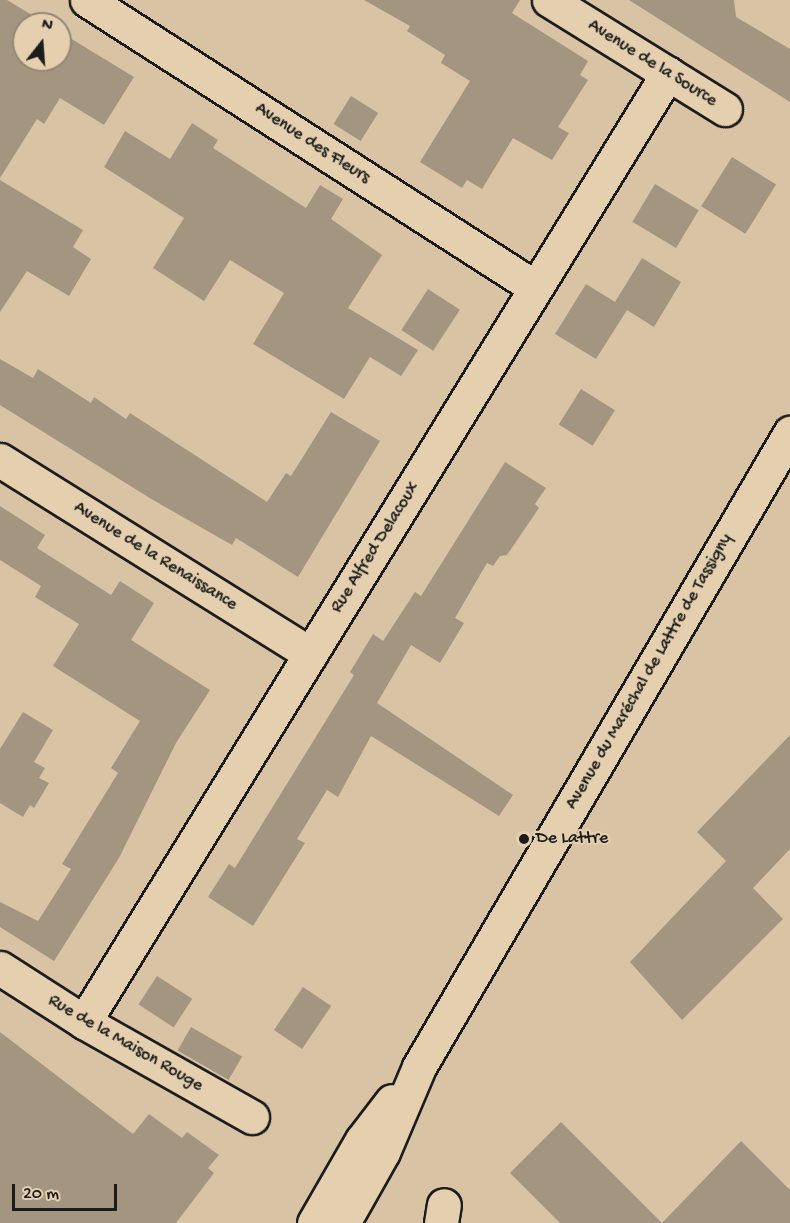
<!DOCTYPE html>
<meta charset="utf-8">
<style>
body{margin:0}
#map{position:relative;width:790px;height:1223px;overflow:hidden;background:#d8c4a5;font-family:"Gochi Hand",sans-serif}
div>[style]{position:absolute}
.building>*{inset:0;background:#a3957f;transform-origin:0 0}
.roads{filter:drop-shadow(2px 0 #1c1c1c) drop-shadow(-2px 0 #1c1c1c) drop-shadow(0 2px #1c1c1c) drop-shadow(0 -2px #1c1c1c)}
.minor>*{height:33px;margin:-16.5px;padding:0 16.5px;transform-origin:16.5px;border-radius:16.5px;background:#e4cfae}
.dots>*{width:16px;height:16px;translate:-50% -50%;box-sizing:border-box;border:3px solid #e4cfae;border-radius:50%}
span{translate:-50% -50%;white-space:nowrap;text-align:center;line-height:1.15;-webkit-text-stroke:4.5px #e4cfae;paint-order:stroke}
.street-label{font-size:18px;color:#1c1c1c}
.poi-label{font-size:18px;color:#1c1c1c}
.left{translate:0 -50%;text-align:left}
.north{position:absolute;left:12px;top:12px;width:60px;height:60px;box-sizing:border-box;background:#e4cfae;border:2px solid #948774;border-radius:50%;rotate:17deg;font-size:16px;font-weight:700;line-height:24px;text-align:center;color:#1c1c1c}
.north::after{content:'';display:block;margin:auto;width:21px;height:27px;background:#1c1c1c;clip-path:polygon(50% 0,100% 100%,50% 72%,0 100%)}
.scale{position:absolute;left:12px;top:1184px;width:105px;height:27px;box-sizing:border-box;border:3px solid #1c1c1c;border-top:0;padding-left:8px;font-size:18px;line-height:21px;white-space:nowrap;color:#1c1c1c;-webkit-text-stroke:4px #e4cfae;paint-order:stroke}
</style>
<div id="map">
<div class="building">
<div style="clip-path:polygon(0 0,7px 0,47px 24px,24px 24px,24px 60px,60px 60px,60px 32px,134px 77px,104px 125px,60px 98px,44px 124px,37px 119px,0 178px)"></div>
<div style="clip-path:polygon(364px 0,520px 0,512px 13px,588px 61px,580px 75px,588px 80px,558px 127px,569px 133px,552px 160px,513px 138px,482px 189px,467px 180px,462px 188px,420px 162px,470px 81px,441px 63px,445px 55px,407px 31px,410px 26px)"></div>
<div style="clip-path:polygon(629px 0,734px 0,736px 17px,790px 49px,790px 102px)"></div>
<div style="left:351px;top:96px;width:32px;height:33px;rotate:32deg"></div>
<div style="clip-path:polygon(192px 123px,218px 140px,213px 148px,306px 208px,320px 185px,343px 199px,331px 219px,382px 255px,348px 308px,418px 350px,401px 376px,370px 357px,344px 399px,253px 344px,284px 293px,230px 260px,204px 301px,153px 268px,184px 218px,104px 167px,125px 131px,170px 159px)"></div>
<div style="left:732px;top:157px;width:52px;height:58px;rotate:32deg"></div>
<div style="clip-path:polygon(0 180px,83px 230px,73px 247px,91px 259px,69px 296px,27px 271px,0 312px)"></div>
<div style="left:655px;top:184px;width:51px;height:44px;rotate:31deg"></div>
<div style="clip-path:polygon(642px 258px,681px 282px,654px 327px,627px 310px,596px 359px,555px 334px,586px 284px,615px 302px)"></div>
<div style="left:428px;top:289px;width:38px;height:49px;rotate:33deg"></div>
<div style="clip-path:polygon(0 359px,33px 378px,38px 369px,91px 403px,94px 397px,126px 419px,130px 413px,267px 502px,286px 473px,291px 476px,331px 412px,380px 441px,298px 577px,236px 538px,232px 545px,153px 500px,0 405px)"></div>
<div style="left:581px;top:389px;width:40px;height:42px;rotate:32deg"></div>
<div style="clip-path:polygon(505px 462px,546px 488px,535px 504px,539px 508px,507px 555px,500px 556px,493px 566px,487px 563px,455px 618px,464px 623px,440px 663px,411px 645px,377px 703px,513px 795px,499px 816px,371px 736px,338px 797px,327px 790px,297px 839px,305px 843px,253px 926px,208px 897px,229px 864px,235px 868px,354px 675px,350px 672px,373px 634px,383px 641px,415px 592px,421px 596px)"></div>
<div style="clip-path:polygon(0 506px,45px 535px,37px 548px,111px 595px,120px 581px,154px 603px,131px 640px,210px 690px,176px 743px,119px 858px,54px 961px,0 927px,0 902px,38px 921px,71px 869px,62px 864px,118px 773px,111px 768px,140px 721px,53px 666px,79px 624px,35px 597px,41px 586px,0 560px)"></div>
<div style="clip-path:polygon(23px 712px,53px 730px,34px 762px,45px 768px,39px 778px,49px 783px,34px 808px,30px 805px,23px 817px,0 803px,0 749px)"></div>
<div style="clip-path:polygon(790px 735px,790px 849px,753px 888px,783px 919px,682px 1020px,630px 962px,726px 861px,697px 832px)"></div>
<div style="left:157px;top:976px;width:42px;height:34px;rotate:33deg"></div>
<div style="left:303px;top:987px;width:34px;height:52px;rotate:34deg"></div>
<div style="left:191px;top:1027px;width:59px;height:27px;rotate:30deg"></div>
<div style="clip-path:polygon(0 1032px,133px 1134px,149px 1114px,182px 1138px,187px 1132px,219px 1155px,208px 1168px,214px 1173px,176px 1223px,0 1223px)"></div>
<div style="clip-path:polygon(561px 1122px,662px 1223px,741px 1141px,790px 1190px,790px 1223px,560px 1223px,510px 1173px)"></div>
</div>
<div class="roads">
<div class="minor">
<div style="left:87px;top:0;width:533px;rotate:32.68deg"></div>
<div style="left:549px;top:0;width:207px;rotate:31.8deg"></div>
<div style="left:0;top:460px;width:366px;rotate:32deg"></div>
<div style="left:0;top:968px;width:100px;rotate:32.7deg"></div>
<div style="left:84px;top:1022px;width:193px;rotate:29.5deg"></div>
<div style="left:84px;top:1022px;width:1114px;rotate:-58.39deg"></div>
<div style="left:314px;top:1223px;width:96px;rotate:-60deg"></div>
<div style="left:362px;top:1140px;width:49px;rotate:-52.4deg"></div>
<div style="left:343px;top:1223px;width:81px;rotate:-60.6deg"></div>
<div style="left:383px;top:1152px;width:92px;rotate:-67deg"></div>
<div style="left:419px;top:1067px;width:735px;rotate:-59.66deg"></div>
<div style="left:441px;top:1223px;width:18px;rotate:-81deg"></div>
</div>
</div>
<div class="dots">
<div style="left:524px;top:839px;background:#1c1c1c"></div>
</div>
<div class="street-label">
<span style="left:652px;top:64px;rotate:32deg">Avenue de la Source</span>
<span style="left:312px;top:144px;rotate:33deg">Avenue des Fleurs</span>
<span style="left:376px;top:548px;rotate:-58deg">Rue Alfred Delacoux</span>
<span style="left:155px;top:557px;rotate:32deg">Avenue de la Renaissance</span>
<span style="left:650px;top:672px;rotate:-60deg">Avenue du Maréchal de Lattre de Tassigny</span>
<span style="left:125px;top:1044px;rotate:30deg">Rue de la Maison Rouge</span>
</div>
<div class="poi-label">
<span class="left" style="left:536px;top:839px">De Lattre</span>
</div>
<div class="north">N</div>
<div class="scale">20 m</div>
</div>
